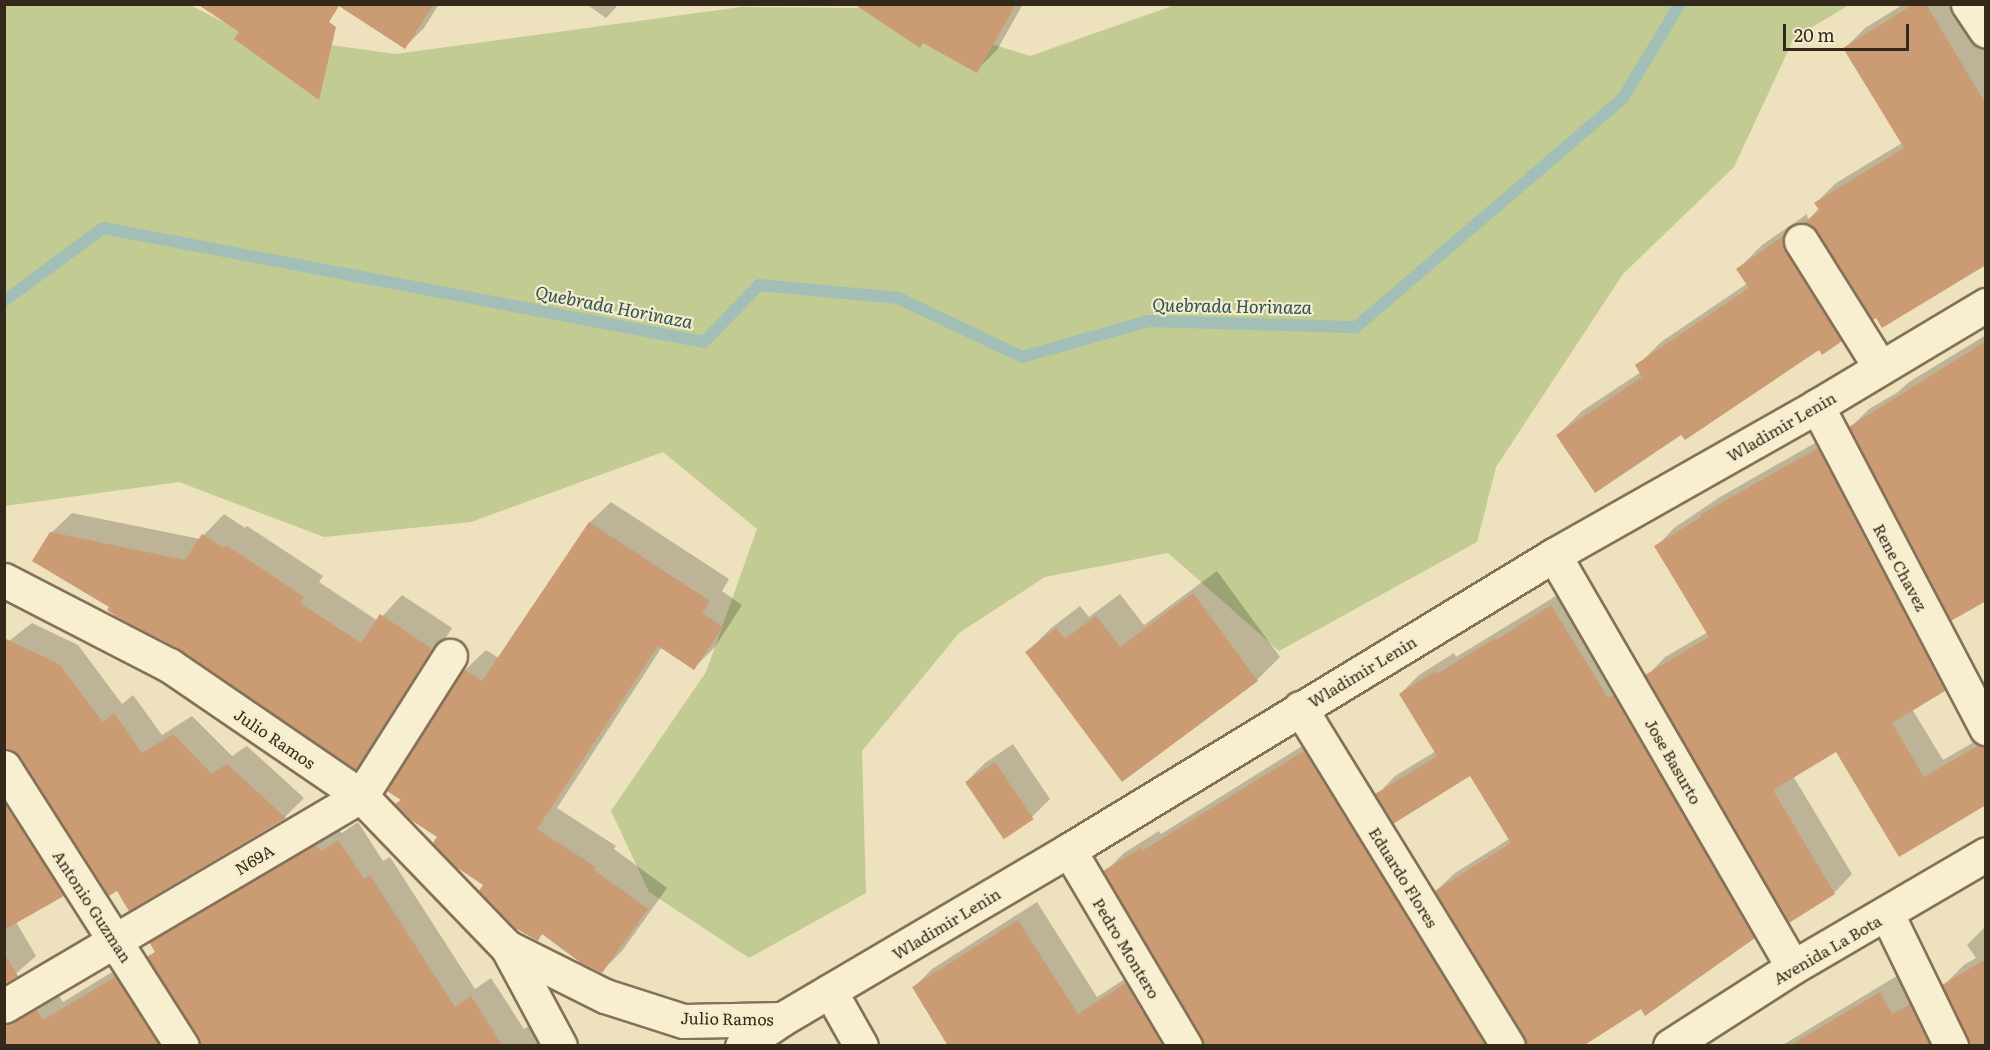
<!DOCTYPE html>
<style>
body{margin:0}
#map{position:relative;width:1990px;height:1050px;overflow:hidden;background:#ede1be;font-family:Literata,serif}
div>[style]{position:absolute}
.green>*{inset:0;background:#c2cb92}
.shadow>*{inset:0;background:#0003}
.stream>*{height:12px;margin:-6px;padding:0 6px;transform-origin:6px;border-radius:6px;background:#a1bfb7}
.building>*{inset:0;background:#cb9b74;transform-origin:0 0}
.roads{filter:drop-shadow(2px 0 #857157) drop-shadow(-2px 0 #857157) drop-shadow(0 2px #857157) drop-shadow(0 -2px #857157)}
.minor>*{height:33px;margin:-16.5px;padding:0 16.5px;transform-origin:16.5px;border-radius:16.5px;background:#f8eed0}
.tertiary>*{height:33px;margin:-16.5px;padding:0 16.5px;transform-origin:16.5px;border-radius:16.5px;background:#f8eed0}
span{translate:-50% -50%;white-space:nowrap;text-align:center;line-height:1.15;-webkit-text-stroke:4.5px #f5ebcd;paint-order:stroke}
.street-label{font-size:16px;color:#34281b}
.water-label{font-size:18px;color:#2b5453;font-style:italic}
.frame{position:absolute;inset:0;border:6px solid #34281b;pointer-events:none}
.scale{position:absolute;left:1783px;top:24px;width:126px;height:27px;box-sizing:border-box;border:3px solid #34281b;border-top:0;padding-left:8px;font-size:18px;line-height:21px;white-space:nowrap;color:#34281b;-webkit-text-stroke:4px #f5ebcd;paint-order:stroke}
</style>
<div id="map">
<div class="green">
<div style="clip-path:polygon(4px 5px,190px 5px,245px 33px,395px 54px,741px 7px,878px 8px,1030px 56px,1175px 5px,1849px 5px,1794px 38px,1734px 167px,1623px 274px,1496px 467px,1477px 542px,1279px 651px,1168px 553px,1045px 577px,959px 633px,862px 751px,866px 893px,749px 958px,649px 892px,611px 811px,706px 672px,757px 529px,663px 452px,471px 522px,324px 537px,179px 482px,5px 506px)"></div>
</div>
<div class="shadow">
<div style="clip-path:polygon(336px 4px,439px 4px,424px 28px,405px 47px)"></div>
<div style="clip-path:polygon(586px 4px,619px 4px,606px 18px)"></div>
<div style="clip-path:polygon(867px 4px,1023px 4px,997px 50px,976px 71px)"></div>
<div style="clip-path:polygon(1904px 4px,1958px 4px,1986px 51px,1986px 263px,1818px 230px,1807px 223px,1865px 316px,1841px 340px,1819px 348px,1681px 433px,1558px 435px,1582px 411px,1641px 372px,1637px 366px,1661px 342px,1748px 283px,1738px 269px,1762px 245px,1807px 214px,1808px 220px,1819px 208px,1816px 203px,1836px 183px,1902px 143px,1845px 48px,1865px 28px)"></div>
<div style="clip-path:polygon(1986px 335px,1986px 599px,1851px 427px,1869px 409px,1898px 392px,1909px 382px)"></div>
<div style="clip-path:polygon(1836px 431px,1963px 672px,1945px 690px,1912px 709px,1943px 760px,1986px 735px,1986px 803px,1837px 750px,1793px 776px,1852px 874px,1834px 893px,1789px 921px,1647px 676px,1665px 657px,1708px 632px,1656px 547px,1674px 528px,1720px 497px)"></div>
<div style="clip-path:polygon(611px 502px,729px 579px,722px 591px,742px 605px,715px 647px,694px 668px,662px 647px,557px 808px,616px 846px,614px 849px,667px 888px,622px 951px,601px 972px,543px 933px,537px 939px,402px 799px,465px 670px,486px 650px,499px 658px,590px 522px)"></div>
<div style="clip-path:polygon(72px 513px,200px 539px,224px 514px,245px 528px,247px 526px,323px 576px,319px 582px,378px 621px,402px 595px,452px 628px,376px 747px,355px 768px,180px 648px,111px 607px,51px 533px)"></div>
<div style="clip-path:polygon(1217px 571px,1280px 657px,1257px 680px,1027px 652px,1050px 629px,1080px 606px,1089px 617px,1120px 594px,1144px 625px)"></div>
<div style="clip-path:polygon(1569px 588px,1772px 919px,1754px 937px,1641px 1007px,1525px 1036px,1436px 891px,1455px 873px,1509px 839px,1470px 774px,1377px 795px,1395px 776px,1436px 751px,1400px 694px,1419px 675px,1454px 653px,1456px 657px)"></div>
<div style="clip-path:polygon(32px 623px,78px 645px,122px 704px,133px 695px,162px 735px,192px 716px,232px 756px,247px 746px,304px 798px,285px 817px,117px 889px,21px 755px,13px 749px,4px 645px)"></div>
<div style="clip-path:polygon(1323px 733px,1522px 1046px,1351px 1046px,1203px 1036px,1105px 872px,1124px 853px,1159px 831px,1161px 834px)"></div>
<div style="clip-path:polygon(1013px 744px,1050px 799px,1032px 817px,967px 781px,985px 763px)"></div>
<div style="clip-path:polygon(4px 749px,7px 758px,82px 875px,63px 895px,16px 922px,36px 956px,4px 984px)"></div>
<div style="clip-path:polygon(358px 822px,383px 861px,390px 857px,475px 989px,491px 978px,524px 1029px,528px 1026px,540px 1046px,202px 1046px,199px 1036px,149px 957px,156px 951px,151px 943px,170px 924px,335px 827px,342px 833px)"></div>
<div style="clip-path:polygon(1037px 902px,1097px 997px,1145px 966px,1199px 1046px,950px 1046px,914px 987px,932px 969px)"></div>
<div style="clip-path:polygon(1986px 926px,1986px 1046px,1944px 985px,1964px 965px,1976px 958px,1967px 945px)"></div>
<div style="clip-path:polygon(135px 958px,193px 1044px,200px 1046px,4px 1046px,4px 989px,56px 991px,63px 1002px)"></div>
<div style="clip-path:polygon(1900px 974px,1959px 1042px,1970px 1046px,1781px 1046px)"></div>
</div>
<div class="stream">
<div style="left:4px;top:301px;width:123px;rotate:-36.4deg"></div>
<div style="left:103px;top:228px;width:612px;rotate:10.74deg"></div>
<div style="left:704px;top:342px;width:79px;rotate:-46deg"></div>
<div style="left:759px;top:285px;width:140px;rotate:5.3deg"></div>
<div style="left:898px;top:298px;width:137px;rotate:25.4deg"></div>
<div style="left:1022px;top:357px;width:131px;rotate:-15.9deg"></div>
<div style="left:1148px;top:321px;width:208px;rotate:1.7deg"></div>
<div style="left:1356px;top:327px;width:352px;rotate:-40.6deg"></div>
<div style="left:1623px;top:98px;width:110px;rotate:-58.8deg"></div>
</div>
<div class="building">
<div style="clip-path:polygon(197px 4px,434px 4px,405px 49px,339px 6px,329px 22px,336px 27px,319px 100px,234px 39px,239px 32px)"></div>
<div style="clip-path:polygon(854px 4px,1016px 4px,977px 73px,923px 43px,920px 48px)"></div>
<div style="clip-path:polygon(1914px 4px,1926px 4px,1986px 104px,1986px 265px,1882px 328px,1876px 318px,1873px 320px,1817px 231px,1803px 223px,1820px 211px,1814px 203px,1904px 148px,1843px 48px)"></div>
<div style="clip-path:polygon(1783px 236px,1785px 251px,1842px 341px,1822px 355px,1819px 350px,1685px 440px,1681px 435px,1595px 493px,1556px 435px,1642px 377px,1635px 365px,1749px 288px,1736px 269px)"></div>
<div style="clip-path:polygon(1986px 341px,1986px 601px,1951px 621px,1849px 427px)"></div>
<div style="clip-path:polygon(1818px 448px,1945px 691px,1892px 723px,1924px 777px,1979px 745px,1986px 747px,1986px 805px,1899px 857px,1836px 752px,1773px 790px,1835px 894px,1789px 923px,1645px 675px,1709px 637px,1654px 546px,1701px 517px,1700px 515px)"></div>
<div style="clip-path:polygon(589px 522px,710px 601px,702px 613px,723px 627px,694px 670px,658px 646px,537px 829px,596px 867px,594px 870px,648px 909px,602px 973px,581px 963px,542px 934px,538px 941px,515px 928px,479px 891px,483px 885px,456px 867px,433px 843px,437px 837px,411px 820px,395px 804px,401px 800px,387px 791px,464px 669px,482px 681px)"></div>
<div style="clip-path:polygon(50px 532px,185px 560px,202px 534px,224px 548px,226px 545px,304px 597px,300px 603px,361px 643px,380px 614px,432px 649px,356px 770px,180px 650px,117px 617px,107px 610px,109px 607px,32px 561px)"></div>
<div style="clip-path:polygon(1193px 593px,1258px 681px,1122px 782px,1025px 652px,1056px 628px,1065px 639px,1096px 616px,1120px 647px)"></div>
<div style="clip-path:polygon(1551px 605px,1608px 698px,1613px 695px,1755px 938px,1645px 1016px,1641px 1009px,1583px 1046px,1527px 1046px,1524px 1036px,1435px 891px,1511px 843px,1470px 776px,1393px 824px,1375px 794px,1437px 756px,1399px 694px,1435px 671px,1437px 674px,1495px 638px,1496px 640px)"></div>
<div style="clip-path:polygon(4px 638px,59px 664px,103px 722px,114px 713px,142px 753px,173px 734px,212px 774px,227px 764px,286px 818px,129px 911px,117px 891px,109px 896px,20px 757px,13px 751px,4px 748px)"></div>
<div style="clip-path:polygon(1304px 751px,1486px 1046px,1204px 1046px,1201px 1036px,1103px 871px,1141px 848px,1142px 851px)"></div>
<div style="left:995px;top:762px;width:69px;height:36px;rotate:56deg"></div>
<div style="clip-path:polygon(4px 803px,64px 896px,4px 930px)"></div>
<div style="clip-path:polygon(338px 840px,364px 879px,370px 875px,455px 1007px,471px 996px,503px 1046px,201px 1046px,198px 1036px,147px 957px,155px 952px,149px 942px,315px 845px,322px 851px)"></div>
<div style="clip-path:polygon(1018px 920px,1078px 1014px,1126px 983px,1163px 1046px,948px 1046px,912px 987px)"></div>
<div style="clip-path:polygon(4px 953px,18px 976px,4px 984px)"></div>
<div style="clip-path:polygon(1986px 959px,1986px 1046px,1969px 1046px,1942px 985px)"></div>
<div style="clip-path:polygon(115px 977px,159px 1046px,4px 1046px,4px 1025px,36px 1009px,43px 1020px)"></div>
<div style="clip-path:polygon(1880px 992px,1892px 1014px,1910px 1004px,1930px 1046px,1789px 1046px)"></div>
</div>
<div class="roads">
<div class="minor">
<div style="left:1968px;top:4px;width:32px;rotate:56deg"></div>
<div style="left:1801px;top:241px;width:149px;rotate:57.9deg"></div>
<div style="left:1817px;top:406px;width:364px;rotate:62.3deg"></div>
<div style="left:1554px;top:555px;width:476px;rotate:59.9deg"></div>
<div style="left:1300px;top:708px;width:397px;rotate:58.4deg"></div>
<div style="left:4px;top:767px;width:331px;rotate:57.5deg"></div>
<div style="left:1069px;top:850px;width:228px;rotate:59.4deg"></div>
<div style="left:1887px;top:914px;width:147px;rotate:64.1deg"></div>
<div style="left:507px;top:947px;width:112px;rotate:61.8deg"></div>
<div style="left:830px;top:991px;width:63px;rotate:60.6deg"></div>
<div style="left:4px;top:1006px;width:414px;rotate:-30.5deg"></div>
<div style="left:361px;top:796px;width:166px;rotate:-57.6deg"></div>
<div style="left:742px;top:1046px;width:48px;rotate:-34deg"></div>
</div>
<div class="tertiary">
<div style="left:4px;top:580px;width:186px;rotate:27.3deg"></div>
<div style="left:169px;top:665px;width:232px;rotate:34.3deg"></div>
<div style="left:361px;top:796px;width:210px;rotate:46deg"></div>
<div style="left:507px;top:947px;width:110px;rotate:26.6deg"></div>
<div style="left:605px;top:996px;width:82px;rotate:17.8deg"></div>
<div style="left:683px;top:1021px;width:99px;rotate:-1.2deg"></div>
<div style="left:782px;top:1019px;width:333px;rotate:-30.5deg"></div>
<div style="left:1069px;top:850px;width:568px;rotate:-31.31deg"></div>
<div style="left:1554px;top:555px;width:302px;rotate:-29.5deg"></div>
<div style="left:1817px;top:406px;width:197px;rotate:-30.9deg"></div>
<div style="left:1670px;top:1046px;width:146px;rotate:-32.7deg"></div>
<div style="left:1793px;top:967px;width:224px;rotate:-30.3deg"></div>
</div>
</div>
<div class="street-label">
<span style="left:1781px;top:426px;rotate:-30deg">Wladimir Lenin</span>
<span style="left:1901px;top:567px;rotate:62deg">Rene Chavez</span>
<span style="left:1362px;top:671px;rotate:-31deg">Wladimir Lenin</span>
<span style="left:275px;top:738px;rotate:34deg">Julio Ramos</span>
<span style="left:1674px;top:761px;rotate:60deg">Jose Basurto</span>
<span style="left:254px;top:859px;rotate:-31deg">N69A</span>
<span style="left:1404px;top:877px;rotate:58deg">Eduardo Flores</span>
<span style="left:93px;top:906px;rotate:57deg">Antonio Guzman</span>
<span style="left:946px;top:923px;rotate:-31deg">Wladimir Lenin</span>
<span style="left:1127px;top:948px;rotate:59deg">Pedro Montero</span>
<span style="left:1827px;top:949px;rotate:-30deg">Avenida La Bota</span>
<span style="left:727px;top:1018px;rotate:1deg">Julio Ramos</span>
</div>
<div class="water-label">
<span style="left:1232px;top:306px;rotate:1deg">Quebrada Horinaza</span>
<span style="left:614px;top:307px;rotate:11deg">Quebrada Horinaza</span>
</div>
<div class="frame"></div>
<div class="scale">20 m</div>
</div>
